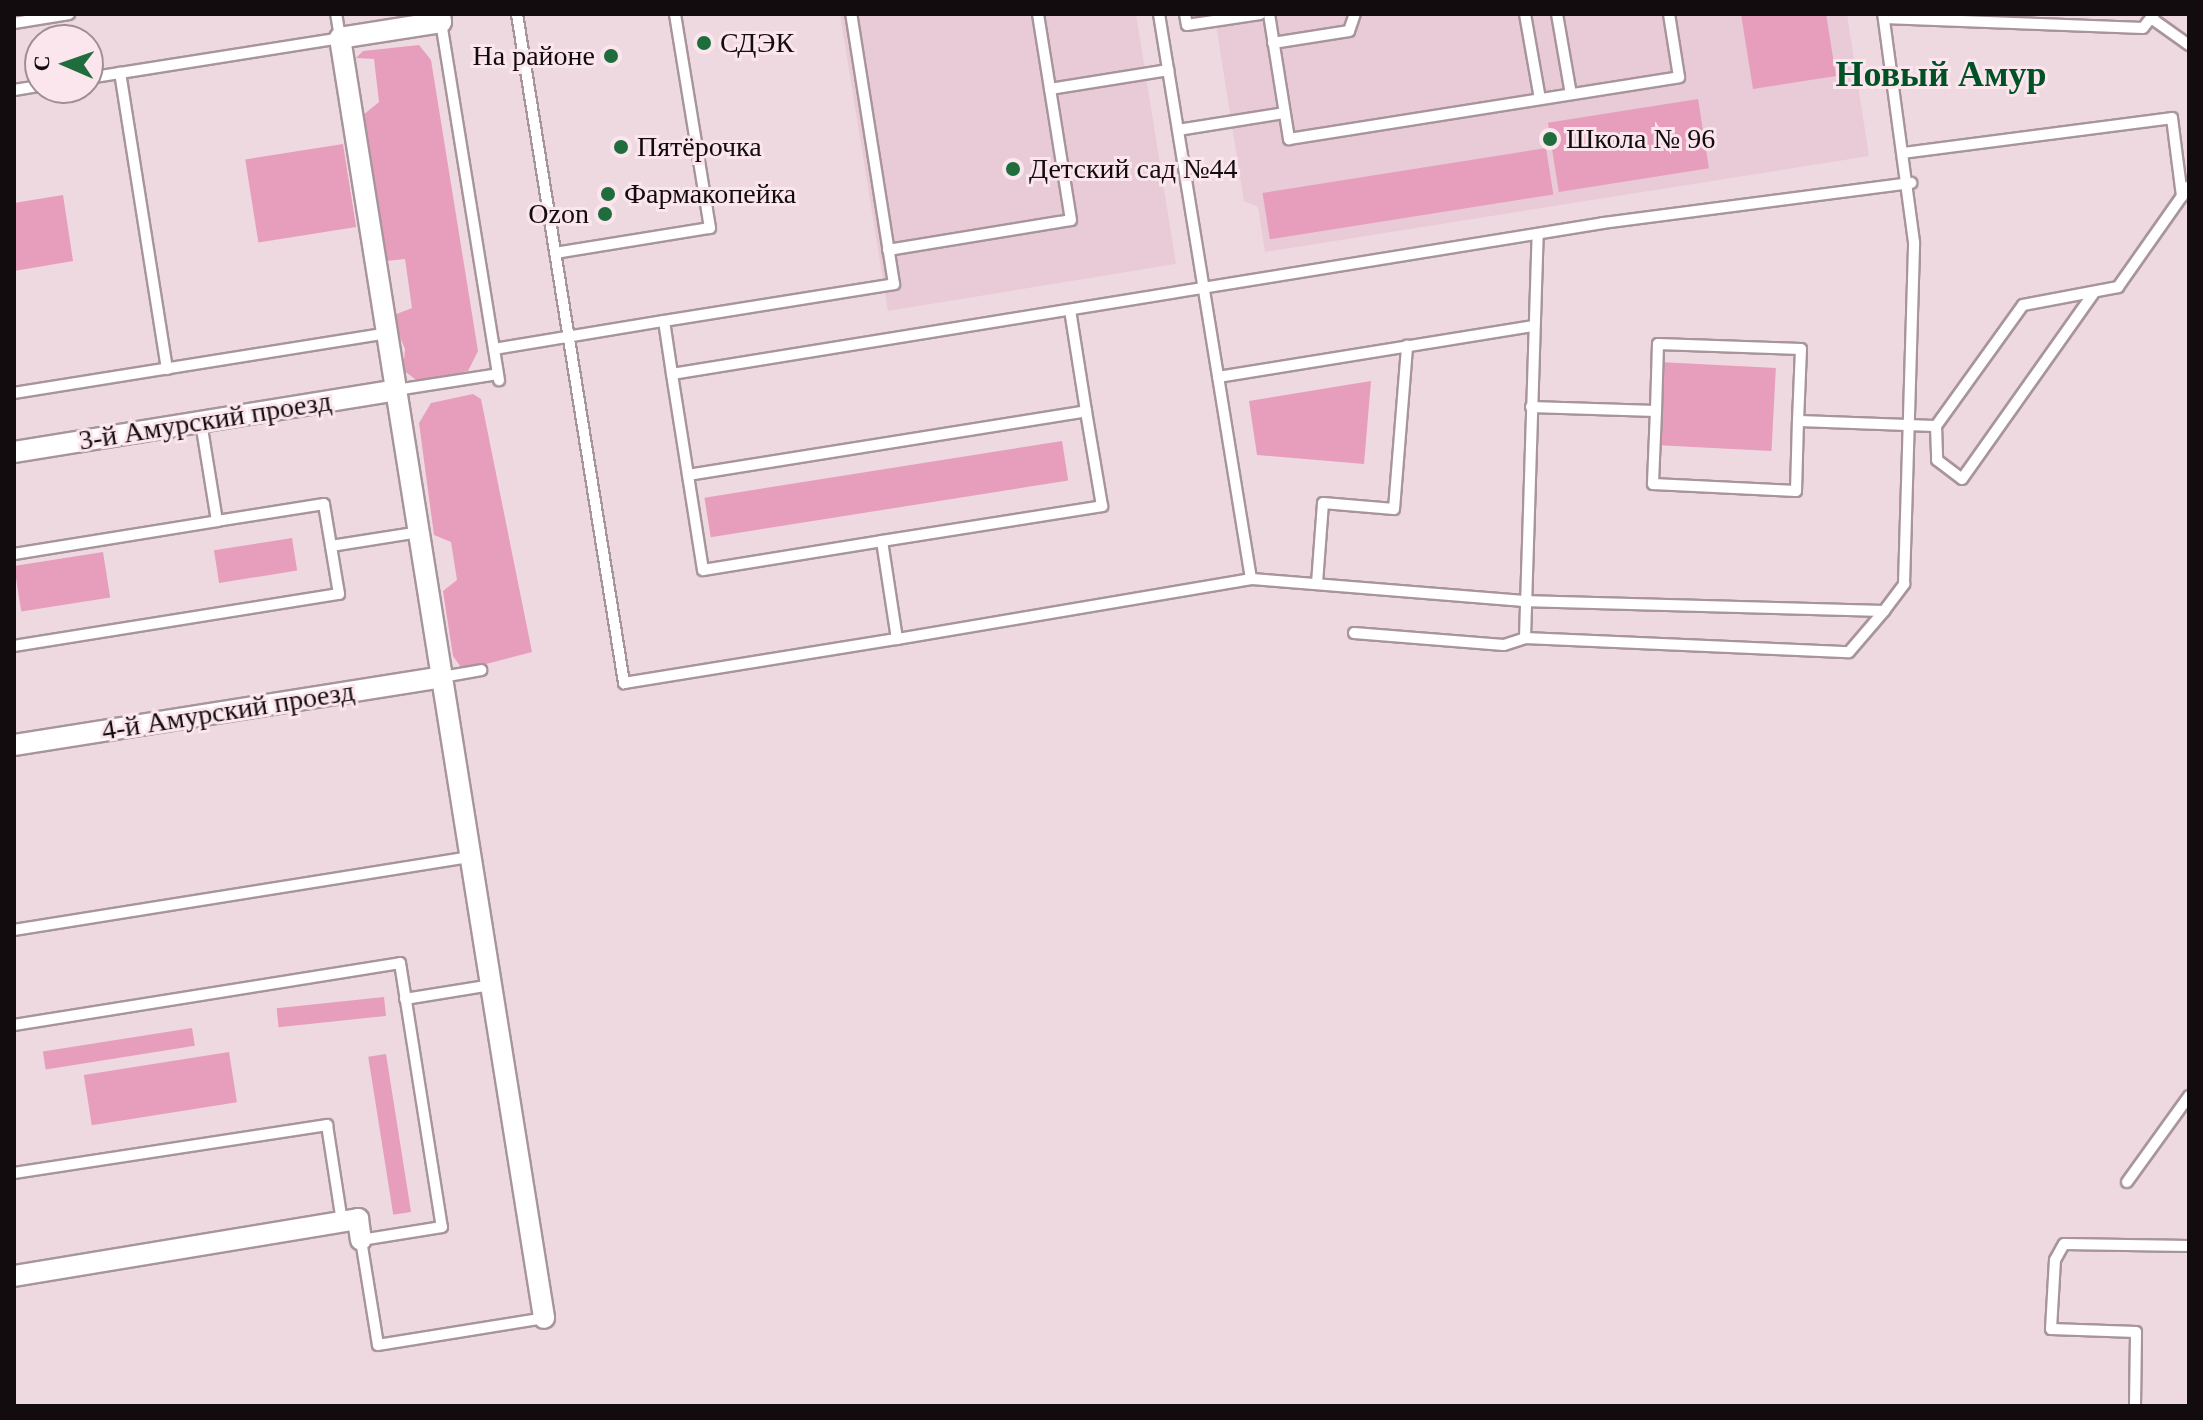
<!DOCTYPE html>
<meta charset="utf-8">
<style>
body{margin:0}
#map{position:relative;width:2203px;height:1420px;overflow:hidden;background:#eed9e1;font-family:"Times New Roman",serif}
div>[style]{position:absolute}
.built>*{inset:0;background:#e8cbd6}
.green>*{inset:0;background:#e79dbc;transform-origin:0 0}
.roads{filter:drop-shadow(2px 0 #a8959c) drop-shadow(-2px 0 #a8959c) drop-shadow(0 2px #a8959c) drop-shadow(0 -2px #a8959c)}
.service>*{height:10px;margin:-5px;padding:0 5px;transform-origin:5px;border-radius:5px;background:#fff}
.minor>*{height:20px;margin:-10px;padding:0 10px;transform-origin:10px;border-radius:10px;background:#fff}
.dots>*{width:22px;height:22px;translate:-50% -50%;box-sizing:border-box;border:4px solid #fbe6ee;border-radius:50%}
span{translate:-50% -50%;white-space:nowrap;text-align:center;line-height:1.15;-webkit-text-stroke:6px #fbe6ee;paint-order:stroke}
.poi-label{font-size:28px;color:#130c0f}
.left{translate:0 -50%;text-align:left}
.right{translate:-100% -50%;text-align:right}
.street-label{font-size:28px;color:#130c0f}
.district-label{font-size:36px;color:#015126;font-weight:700}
.frame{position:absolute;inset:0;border:16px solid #130c0f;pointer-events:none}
.north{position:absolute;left:24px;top:24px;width:80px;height:80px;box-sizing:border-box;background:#fbe6ee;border:2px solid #9e8f95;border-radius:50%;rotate:272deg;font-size:22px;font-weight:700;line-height:32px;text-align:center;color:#130c0f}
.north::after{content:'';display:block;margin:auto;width:28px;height:36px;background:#1f6d3c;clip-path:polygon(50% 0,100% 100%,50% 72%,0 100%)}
</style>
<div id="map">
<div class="built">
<div style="clip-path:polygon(840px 14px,1136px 14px,1176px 264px,888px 311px)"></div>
<div style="clip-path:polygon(1197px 14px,1847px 14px,1869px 156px,1265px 252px,1258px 207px,1244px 201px,1215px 19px,1198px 21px)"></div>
</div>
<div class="green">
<div style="clip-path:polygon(1741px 14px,1826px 14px,1836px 76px,1753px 89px)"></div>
<div style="clip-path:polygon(419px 45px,431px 60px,478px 351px,468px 371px,419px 382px,403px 370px,405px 349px,394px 323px,394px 315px,412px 308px,405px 259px,386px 261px,362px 116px,379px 102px,374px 59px,356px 58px,363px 51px)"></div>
<div style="left:1698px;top:99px;width:70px;height:152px;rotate:81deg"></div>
<div style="left:343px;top:144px;width:84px;height:99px;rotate:81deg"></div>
<div style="left:1546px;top:148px;width:47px;height:287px;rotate:81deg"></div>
<div style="clip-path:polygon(63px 195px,73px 261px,14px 271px,14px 203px)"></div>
<div style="left:1659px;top:362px;width:117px;height:83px;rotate:3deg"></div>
<div style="clip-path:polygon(1371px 381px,1364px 464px,1257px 455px,1249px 401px)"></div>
<div style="clip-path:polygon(473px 394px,481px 399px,532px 652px,463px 670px,453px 656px,443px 591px,457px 580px,451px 542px,434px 535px,419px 423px,431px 403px)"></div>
<div style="left:1062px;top:441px;width:40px;height:362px;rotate:81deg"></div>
<div style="left:292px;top:538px;width:33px;height:79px;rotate:81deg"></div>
<div style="left:103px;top:552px;width:46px;height:90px;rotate:81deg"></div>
<div style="left:384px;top:997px;width:19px;height:108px;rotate:84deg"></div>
<div style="left:192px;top:1028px;width:18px;height:151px;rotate:81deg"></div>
<div style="left:229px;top:1052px;width:51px;height:147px;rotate:81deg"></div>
<div style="left:386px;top:1054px;width:160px;height:18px;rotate:81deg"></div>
</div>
<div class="roads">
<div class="service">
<div style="left:517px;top:14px;width:678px;rotate:80.91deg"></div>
<div style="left:624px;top:683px;width:277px;rotate:-9.2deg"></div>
<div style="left:897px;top:639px;width:99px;rotate:-98.7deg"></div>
<div style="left:882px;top:541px;width:181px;rotate:170.8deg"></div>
<div style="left:703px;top:570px;width:198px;rotate:-99deg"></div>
<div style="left:1038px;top:14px;width:76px;rotate:80.9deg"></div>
<div style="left:1050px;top:89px;width:120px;rotate:-9.1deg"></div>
<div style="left:1159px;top:14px;width:572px;rotate:80.75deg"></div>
<div style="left:1185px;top:14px;width:11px;rotate:80deg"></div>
<div style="left:1187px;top:25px;width:74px;rotate:-8.6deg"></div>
<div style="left:1269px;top:14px;width:127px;rotate:80.9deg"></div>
<div style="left:1289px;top:139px;width:395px;rotate:-9deg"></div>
<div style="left:1679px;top:77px;width:64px;rotate:-99deg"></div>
<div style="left:1525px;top:14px;width:86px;rotate:80deg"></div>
<div style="left:1557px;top:14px;width:81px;rotate:80.1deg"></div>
<div style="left:1884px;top:18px;width:259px;rotate:2.2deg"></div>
<div style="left:2143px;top:28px;width:18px;rotate:-52deg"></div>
<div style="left:2151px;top:18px;width:47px;rotate:35.4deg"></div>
<div style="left:441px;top:22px;width:363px;rotate:80.8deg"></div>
<div style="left:14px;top:23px;width:56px;rotate:-9.3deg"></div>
<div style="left:1273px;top:43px;width:77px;rotate:-9deg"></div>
<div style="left:1349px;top:31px;width:18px;rotate:-71deg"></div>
<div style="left:88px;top:78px;width:32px;rotate:-9deg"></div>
<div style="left:14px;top:90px;width:26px;rotate:-9deg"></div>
<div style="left:1178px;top:130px;width:107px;rotate:-9.1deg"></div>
<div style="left:1903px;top:153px;width:271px;rotate:-7.4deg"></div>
<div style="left:2172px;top:118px;width:79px;rotate:82.7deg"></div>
<div style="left:888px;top:250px;width:185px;rotate:-9.3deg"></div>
<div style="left:1071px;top:220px;width:133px;rotate:-99.1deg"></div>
<div style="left:555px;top:253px;width:157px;rotate:-9.2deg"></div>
<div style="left:710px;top:228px;width:217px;rotate:-99.3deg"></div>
<div style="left:664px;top:321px;width:233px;rotate:-9.1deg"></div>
<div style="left:894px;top:284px;width:273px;rotate:-99deg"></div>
<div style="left:494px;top:349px;width:172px;rotate:-9.4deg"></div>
<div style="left:664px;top:321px;width:54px;rotate:81.4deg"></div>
<div style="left:672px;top:374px;width:943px;rotate:-9.21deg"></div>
<div style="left:1603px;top:223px;width:311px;rotate:-7.4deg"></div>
<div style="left:167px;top:369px;width:300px;rotate:-99deg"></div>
<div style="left:120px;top:73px;width:223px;rotate:-9deg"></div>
<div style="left:340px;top:38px;width:24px;rotate:-99deg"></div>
<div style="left:1218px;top:377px;width:320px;rotate:-9.2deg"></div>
<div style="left:396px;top:390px;width:103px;rotate:-8.9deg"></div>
<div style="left:14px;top:393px;width:378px;rotate:-9.1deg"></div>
<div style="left:1531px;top:407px;width:125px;rotate:1.8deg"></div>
<div style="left:1656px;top:411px;width:67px;rotate:-88.3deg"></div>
<div style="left:1658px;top:344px;width:143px;rotate:2deg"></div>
<div style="left:1801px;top:349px;width:72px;rotate:92.4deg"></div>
<div style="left:1798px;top:421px;width:138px;rotate:2.1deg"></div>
<div style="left:1936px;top:426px;width:149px;rotate:-54.3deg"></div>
<div style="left:2023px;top:305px;width:97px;rotate:-10.7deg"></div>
<div style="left:2118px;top:287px;width:123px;rotate:-54.9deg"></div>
<div style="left:1656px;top:411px;width:73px;rotate:92.4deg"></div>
<div style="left:1653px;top:484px;width:143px;rotate:2.8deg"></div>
<div style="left:1796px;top:491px;width:70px;rotate:-88.4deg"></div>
<div style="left:1936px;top:426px;width:34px;rotate:88deg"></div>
<div style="left:1937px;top:460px;width:31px;rotate:37deg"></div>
<div style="left:1962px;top:479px;width:227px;rotate:-54.7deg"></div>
<div style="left:688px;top:475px;width:403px;rotate:-9.1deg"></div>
<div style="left:1086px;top:411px;width:102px;rotate:-99deg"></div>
<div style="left:882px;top:541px;width:223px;rotate:-9deg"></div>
<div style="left:1102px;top:506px;width:96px;rotate:-99.6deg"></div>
<div style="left:331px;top:546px;width:89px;rotate:-9deg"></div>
<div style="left:14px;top:554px;width:206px;rotate:-9.2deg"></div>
<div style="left:1317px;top:583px;width:80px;rotate:-85.7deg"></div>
<div style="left:1323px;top:503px;width:71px;rotate:4.8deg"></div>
<div style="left:1394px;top:509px;width:164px;rotate:-85.4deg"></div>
<div style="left:1354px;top:633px;width:150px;rotate:4.6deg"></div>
<div style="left:1504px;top:645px;width:22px;rotate:-18deg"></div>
<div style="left:1525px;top:638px;width:324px;rotate:2.5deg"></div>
<div style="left:1849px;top:652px;width:54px;rotate:-49.5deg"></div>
<div style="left:1525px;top:638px;width:404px;rotate:-88.2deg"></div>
<div style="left:897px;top:639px;width:359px;rotate:-9.6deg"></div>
<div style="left:1251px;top:579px;width:272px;rotate:4.6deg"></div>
<div style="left:1522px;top:601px;width:362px;rotate:1.6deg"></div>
<div style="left:1884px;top:611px;width:34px;rotate:-53deg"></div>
<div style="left:1904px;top:584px;width:342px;rotate:-88.3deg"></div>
<div style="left:1914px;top:242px;width:230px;rotate:-97.7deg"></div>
<div style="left:14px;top:646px;width:329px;rotate:-9.1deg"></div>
<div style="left:339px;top:594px;width:91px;rotate:-99.5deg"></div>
<div style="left:324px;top:504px;width:108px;rotate:171deg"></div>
<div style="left:217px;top:521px;width:100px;rotate:-99.2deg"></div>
<div style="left:442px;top:677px;width:40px;rotate:-10deg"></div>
<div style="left:14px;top:930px;width:462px;rotate:-9.1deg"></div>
<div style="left:405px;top:999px;width:87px;rotate:-9.2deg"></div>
<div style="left:14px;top:1025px;width:391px;rotate:-9.1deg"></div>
<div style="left:400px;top:963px;width:267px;rotate:81deg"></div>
<div style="left:442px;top:1227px;width:82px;rotate:170.9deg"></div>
<div style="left:361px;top:1240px;width:106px;rotate:80.8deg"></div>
<div style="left:378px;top:1345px;width:168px;rotate:-9.2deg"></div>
<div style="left:14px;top:1173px;width:317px;rotate:-8.7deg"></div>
<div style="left:327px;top:1125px;width:98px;rotate:81.2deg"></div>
<div style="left:2127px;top:1182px;width:106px;rotate:-54.2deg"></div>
<div style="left:2135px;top:1406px;width:74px;rotate:-89.2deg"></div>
<div style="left:2136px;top:1332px;width:85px;rotate:-178deg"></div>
<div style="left:2051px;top:1329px;width:69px;rotate:-86.7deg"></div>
<div style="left:2055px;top:1260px;width:18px;rotate:-61deg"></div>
<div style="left:2064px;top:1244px;width:125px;rotate:0.9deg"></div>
</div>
<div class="minor">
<div style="left:440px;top:14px;width:8px;rotate:83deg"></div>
<div style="left:441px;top:22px;width:102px;rotate:171deg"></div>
<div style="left:340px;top:38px;width:1296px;rotate:80.94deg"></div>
<div style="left:14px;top:452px;width:387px;rotate:-9.2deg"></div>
<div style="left:14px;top:745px;width:433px;rotate:-9deg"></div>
<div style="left:14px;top:1276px;width:349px;rotate:-9.4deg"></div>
<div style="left:358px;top:1219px;width:21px;rotate:82deg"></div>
</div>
</div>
<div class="dots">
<div style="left:704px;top:43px;background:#1f6d3c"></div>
<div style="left:611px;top:56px;background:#1f6d3c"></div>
<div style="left:1550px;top:139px;background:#1f6d3c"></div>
<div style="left:621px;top:147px;background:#1f6d3c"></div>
<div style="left:1013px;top:169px;background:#1f6d3c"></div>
<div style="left:608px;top:194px;background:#1f6d3c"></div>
<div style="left:605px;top:214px;background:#1f6d3c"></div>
</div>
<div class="poi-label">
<span class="left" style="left:720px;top:43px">СДЭК</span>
<span class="right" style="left:595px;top:56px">На районе</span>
<span class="left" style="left:1566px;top:139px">Школа № 96</span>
<span class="left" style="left:637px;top:147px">Пятёрочка</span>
<span class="left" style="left:1029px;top:169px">Детский сад №44</span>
<span class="left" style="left:624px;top:194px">Фармакопейка</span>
<span class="right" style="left:589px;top:214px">Ozon</span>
</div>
<div class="street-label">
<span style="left:205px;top:421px;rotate:-9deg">3-й Амурский проезд</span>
<span style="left:228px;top:711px;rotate:-9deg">4-й Амурский проезд</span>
</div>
<div class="district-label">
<span style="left:1941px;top:75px">Новый Амур</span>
</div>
<div class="frame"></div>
<div class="north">С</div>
</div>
